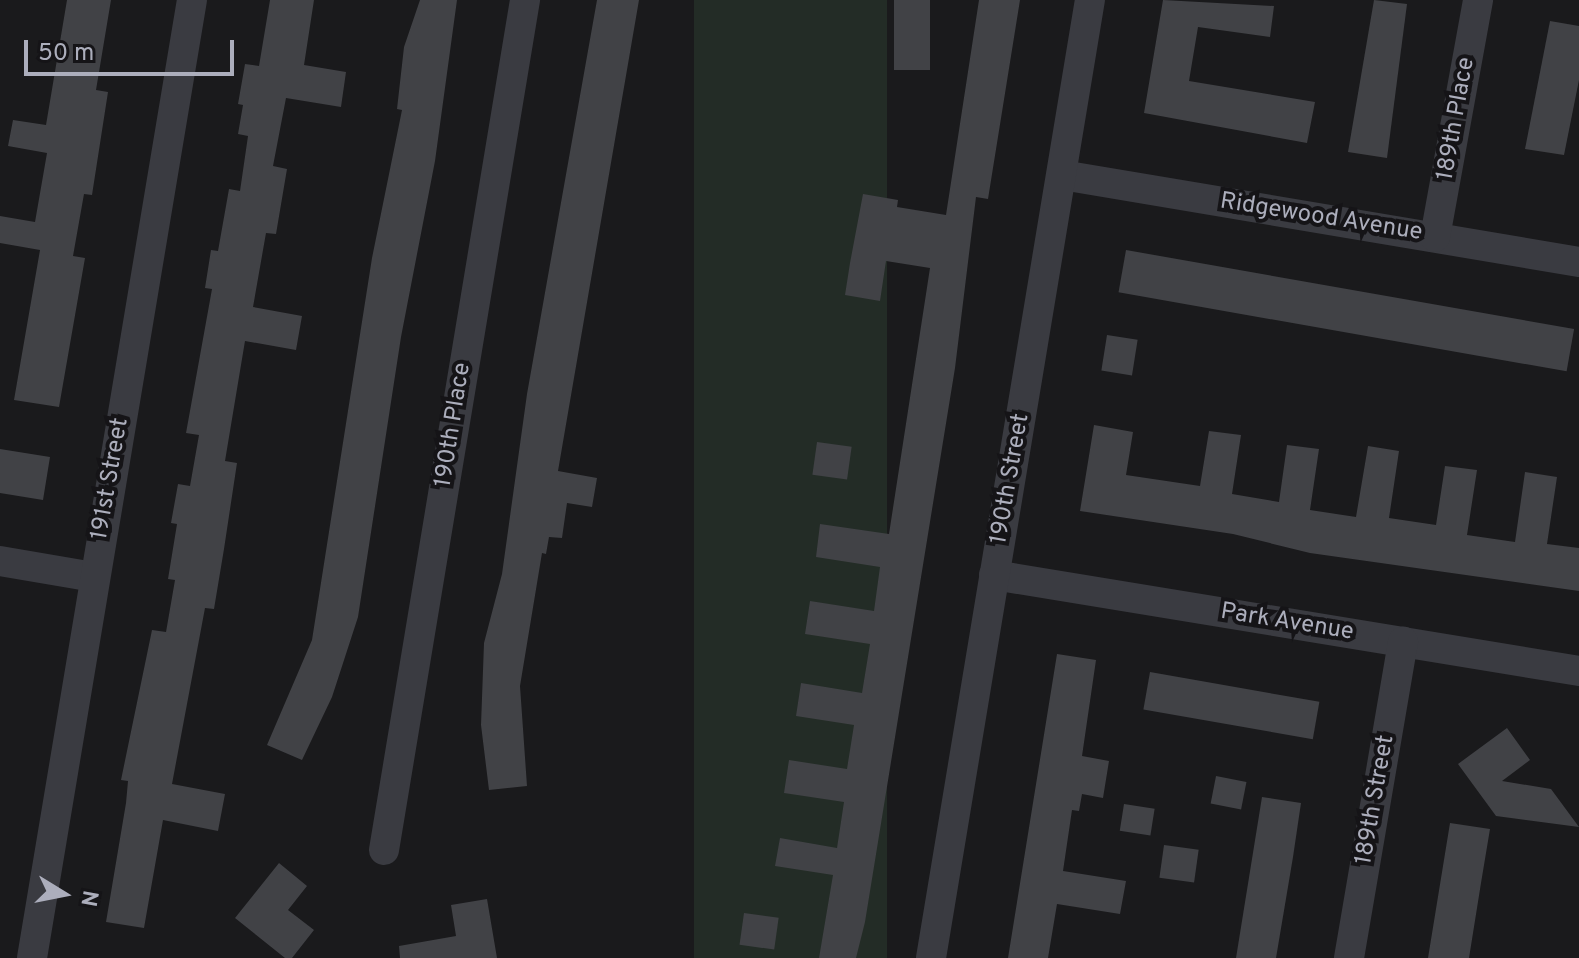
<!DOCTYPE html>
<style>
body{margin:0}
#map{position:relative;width:1579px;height:958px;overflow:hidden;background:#1a1a1c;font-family:Overpass,sans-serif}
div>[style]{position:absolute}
.green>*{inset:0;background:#232c26;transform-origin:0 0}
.building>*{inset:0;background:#414246;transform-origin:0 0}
.minor>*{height:30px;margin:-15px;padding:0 15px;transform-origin:15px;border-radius:15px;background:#3a3b41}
span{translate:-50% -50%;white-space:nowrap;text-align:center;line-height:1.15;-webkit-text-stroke:8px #151417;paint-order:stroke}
.street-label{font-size:24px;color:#acaebc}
.north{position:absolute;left:24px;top:854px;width:80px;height:80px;-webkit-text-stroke:6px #151417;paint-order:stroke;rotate:100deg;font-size:22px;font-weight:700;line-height:32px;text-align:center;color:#acaebc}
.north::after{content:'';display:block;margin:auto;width:28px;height:36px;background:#acaebc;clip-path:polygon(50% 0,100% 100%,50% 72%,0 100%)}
.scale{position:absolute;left:24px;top:40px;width:210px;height:36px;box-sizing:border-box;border:4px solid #acaebc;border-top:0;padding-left:10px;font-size:24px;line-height:28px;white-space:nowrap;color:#acaebc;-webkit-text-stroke:6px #151417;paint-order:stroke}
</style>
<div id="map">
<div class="green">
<div style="left:694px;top:0;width:193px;height:972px"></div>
</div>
<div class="building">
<div style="clip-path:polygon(67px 0,111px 0,96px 90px,108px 92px,92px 195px,84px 194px,73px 256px,85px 258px,59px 407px,14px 400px,40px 250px,0 243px,0 216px,35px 222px,47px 153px,8px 146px,13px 120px,46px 125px)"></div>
<div style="clip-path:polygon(270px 0,314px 0,304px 65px,346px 72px,341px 107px,286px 98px,273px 166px,287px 169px,276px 234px,266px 233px,253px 307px,302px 316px,296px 350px,245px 341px,225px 461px,237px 463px,224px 549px,214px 609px,205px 608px,172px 784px,225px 794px,218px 831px,163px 820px,144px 928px,106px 922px,126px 803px,128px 781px,121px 780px,152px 630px,166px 632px,175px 580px,168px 579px,177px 524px,171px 523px,178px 484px,190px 486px,199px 435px,186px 433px,212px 289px,205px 288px,211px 250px,218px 251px,229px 189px,240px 191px,248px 136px,238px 134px,243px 105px,238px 104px,245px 64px,259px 66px)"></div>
<div style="clip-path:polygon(420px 0,457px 0,435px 161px,401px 337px,358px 617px,332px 697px,302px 760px,267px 745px,312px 640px,372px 258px,402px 110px,397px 109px,404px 47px)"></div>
<div style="clip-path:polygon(597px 0,639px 0,558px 471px,597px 478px,592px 507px,567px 503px,562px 538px,549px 537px,546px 554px,542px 553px,520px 686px,527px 786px,489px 790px,481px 725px,484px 643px,502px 574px,527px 394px)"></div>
<div style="left:894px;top:0;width:36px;height:70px"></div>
<div style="clip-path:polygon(979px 0,1020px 0,988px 199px,976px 197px,955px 368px,865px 922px,856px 958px,819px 958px,833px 875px,775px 866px,780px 838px,837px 848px,844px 802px,784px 793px,789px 760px,847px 769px,854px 725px,796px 716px,801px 683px,862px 693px,870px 644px,805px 634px,810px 601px,874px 611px,880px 567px,816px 557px,820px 524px,889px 534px,930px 268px,886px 261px,880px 301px,845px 295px,850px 263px,863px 194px,898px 200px,897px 207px,946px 215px)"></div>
<div style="clip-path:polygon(1163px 0,1274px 6px,1270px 37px,1198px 27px,1189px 81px,1315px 102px,1307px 143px,1144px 113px)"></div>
<div style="clip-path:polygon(1374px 0,1407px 4px,1387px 158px,1348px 152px)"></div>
<div style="clip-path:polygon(1550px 21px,1579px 26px,1579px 80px,1564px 155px,1525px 149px)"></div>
<div style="left:1126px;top:250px;width:455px;height:43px;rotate:10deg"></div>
<div style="left:1107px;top:335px;width:31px;height:36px;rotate:9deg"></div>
<div style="clip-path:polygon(1094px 425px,1133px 432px,1126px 475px,1200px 486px,1209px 431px,1241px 435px,1232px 494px,1279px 502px,1287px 445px,1319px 449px,1310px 510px,1356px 517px,1368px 446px,1399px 451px,1389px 518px,1436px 525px,1445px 466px,1477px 470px,1467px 535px,1515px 542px,1525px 472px,1557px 477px,1547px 544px,1579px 548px,1579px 591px,1310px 553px,1233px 534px,1080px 511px)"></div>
<div style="left:817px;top:442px;width:35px;height:33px;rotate:8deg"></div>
<div style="clip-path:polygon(0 449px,50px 457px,43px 500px,0 493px)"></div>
<div style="clip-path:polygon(1057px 654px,1096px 660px,1082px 756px,1109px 761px,1103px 798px,1082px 794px,1079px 811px,1072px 810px,1063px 871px,1126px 881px,1120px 914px,1057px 904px,1048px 958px,1008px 958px)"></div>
<div style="left:1150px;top:672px;width:172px;height:38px;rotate:10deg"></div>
<div style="clip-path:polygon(1507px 728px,1530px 760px,1502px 781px,1551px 789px,1579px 827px,1496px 816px,1466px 775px,1458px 764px)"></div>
<div style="left:1216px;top:776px;width:31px;height:28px;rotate:11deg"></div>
<div style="clip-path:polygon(1262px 797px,1301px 803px,1293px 857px,1276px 958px,1236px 958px)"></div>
<div style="left:1124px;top:804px;width:31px;height:27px;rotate:9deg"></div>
<div style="clip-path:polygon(1450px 823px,1490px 829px,1481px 883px,1469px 958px,1428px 958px)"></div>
<div style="left:1164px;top:845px;width:35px;height:33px;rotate:8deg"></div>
<div style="clip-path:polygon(279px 863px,307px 886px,288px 910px,314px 930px,292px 958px,285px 958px,235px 918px)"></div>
<div style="clip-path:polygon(487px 899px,497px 958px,400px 958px,399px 946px,456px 936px,451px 905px)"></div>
<div style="left:744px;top:913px;width:35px;height:32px;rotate:8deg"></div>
</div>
<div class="minor">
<div style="left:1062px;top:175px;width:524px;rotate:9.55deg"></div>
<div style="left:1435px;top:237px;width:241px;rotate:-79.7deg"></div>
<div style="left:0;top:561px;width:95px;rotate:9.7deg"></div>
<div style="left:994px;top:575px;width:593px;rotate:9.32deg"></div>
<div style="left:384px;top:850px;width:862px;rotate:-80.58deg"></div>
<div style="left:32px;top:958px;width:971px;rotate:-80.52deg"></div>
<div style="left:931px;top:958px;width:971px;rotate:-80.58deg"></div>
<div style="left:1349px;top:958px;width:321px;rotate:-80.3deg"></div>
</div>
<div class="street-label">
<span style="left:1457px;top:119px;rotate:-80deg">189th Place</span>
<span style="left:1321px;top:218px;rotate:9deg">Ridgewood Avenue</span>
<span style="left:454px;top:425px;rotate:-81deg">190th Place</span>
<span style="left:111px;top:479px;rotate:-80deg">191st Street</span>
<span style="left:1011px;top:479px;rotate:-80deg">190th Street</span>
<span style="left:1287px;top:623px;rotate:9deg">Park Avenue</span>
<span style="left:1376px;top:800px;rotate:-80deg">189th Street</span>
</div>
<div class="north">N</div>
<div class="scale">50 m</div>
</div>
